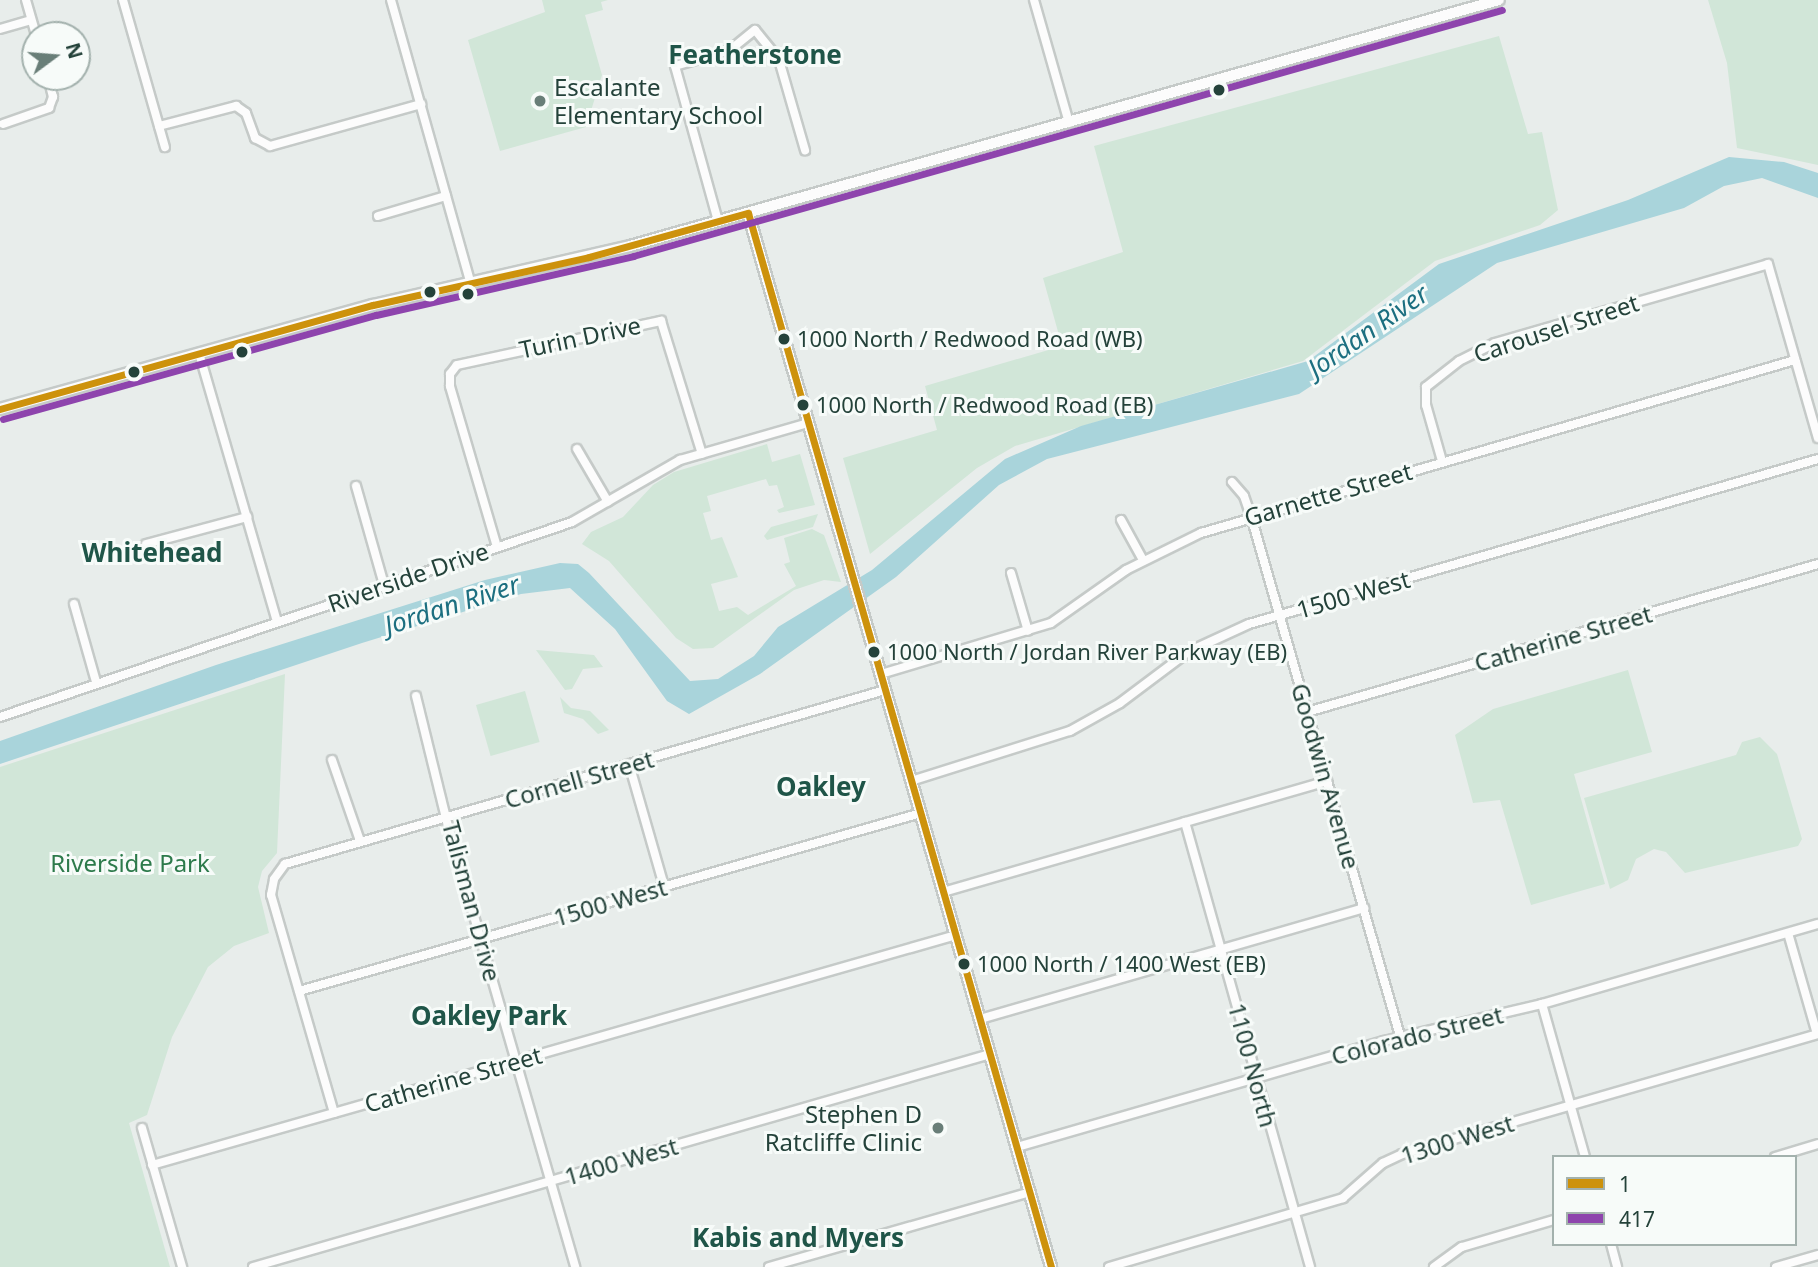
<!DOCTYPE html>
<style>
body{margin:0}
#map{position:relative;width:1818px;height:1267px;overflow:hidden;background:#e8edeb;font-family:"Noto Sans",sans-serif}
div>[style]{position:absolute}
.green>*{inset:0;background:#d1e6d8;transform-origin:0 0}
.water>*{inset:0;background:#a9d4db}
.roads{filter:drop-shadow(2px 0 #c5cac8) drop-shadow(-2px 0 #c5cac8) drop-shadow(0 2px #c5cac8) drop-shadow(0 -2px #c5cac8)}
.minor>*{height:8px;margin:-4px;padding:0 4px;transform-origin:4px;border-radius:4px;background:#fcfcfc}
.tertiary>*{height:10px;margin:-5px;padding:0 5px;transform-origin:5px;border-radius:5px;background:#fcfcfc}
.secondary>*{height:10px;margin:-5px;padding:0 5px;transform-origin:5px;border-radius:5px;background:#fcfcfc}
.bus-1>*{height:7px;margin:-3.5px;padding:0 3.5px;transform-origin:3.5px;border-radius:3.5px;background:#cd920c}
.bus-2>*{height:7px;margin:-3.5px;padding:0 3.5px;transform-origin:3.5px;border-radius:3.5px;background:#8e44ad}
.dots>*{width:19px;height:19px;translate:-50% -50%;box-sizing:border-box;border:4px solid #f7fbf9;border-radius:50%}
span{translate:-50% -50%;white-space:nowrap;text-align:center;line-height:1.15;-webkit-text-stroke:6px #f7fbf9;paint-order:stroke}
.bus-label{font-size:22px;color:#24423a}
.left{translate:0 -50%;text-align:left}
.poi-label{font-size:24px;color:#24423a}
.right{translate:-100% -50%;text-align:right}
.street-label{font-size:24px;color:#24423a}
.park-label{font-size:24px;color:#2d7a4b}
.neighbourhood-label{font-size:26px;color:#1f5548;font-weight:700}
.water-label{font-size:26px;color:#1c6f80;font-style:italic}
.legend{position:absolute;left:1552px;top:1155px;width:245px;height:91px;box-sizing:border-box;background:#f7fbf9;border:2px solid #a3b1ad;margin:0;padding:9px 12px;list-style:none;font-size:21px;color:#24423a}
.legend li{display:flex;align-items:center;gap:14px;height:35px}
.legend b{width:35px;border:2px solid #a3b1ad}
.north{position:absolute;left:21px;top:21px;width:70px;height:70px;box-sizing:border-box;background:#f7fbf9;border:2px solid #a3b1ad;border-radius:50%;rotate:74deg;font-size:19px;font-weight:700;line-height:28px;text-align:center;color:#24423a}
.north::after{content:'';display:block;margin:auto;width:24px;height:32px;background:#697e78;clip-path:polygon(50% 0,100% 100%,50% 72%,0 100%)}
</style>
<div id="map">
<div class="green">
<div style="clip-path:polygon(542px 0,608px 0,601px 2px,603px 10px,585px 15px,602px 75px,586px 127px,500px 151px,468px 40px,545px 12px)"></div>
<div style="clip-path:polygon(1708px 0,1818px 0,1818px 165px,1737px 148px,1727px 63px)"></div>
<div style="clip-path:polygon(1499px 36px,1528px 134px,1542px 132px,1558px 210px,1540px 225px,1435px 261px,1303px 361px,1015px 446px,977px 468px,870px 554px,843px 458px,937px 430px,925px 386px,1062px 346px,1043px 278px,1123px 252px,1094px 146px)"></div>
<div style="clip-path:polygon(767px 444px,772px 462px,800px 454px,815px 505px,779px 513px,777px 510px,784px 507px,777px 485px,769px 486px,766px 479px,707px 496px,711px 511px,703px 513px,711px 540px,722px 537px,738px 577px,711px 584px,719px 611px,737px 607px,748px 615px,796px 586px,784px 564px,790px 562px,784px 538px,812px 529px,824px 535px,841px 582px,824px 580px,794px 590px,713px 648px,693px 649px,676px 638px,609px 561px,582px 544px,591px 532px,623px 517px,653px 485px,674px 472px)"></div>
<div style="clip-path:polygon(818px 514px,813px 527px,767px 540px,764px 536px,771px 527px)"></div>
<div style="clip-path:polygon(536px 650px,594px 655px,603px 667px,583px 669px,572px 689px,565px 690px)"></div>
<div style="clip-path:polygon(1628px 670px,1652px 752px,1574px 774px,1605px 884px,1531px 905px,1500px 800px,1473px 803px,1455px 735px,1493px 709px)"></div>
<div style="clip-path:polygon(285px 674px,277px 853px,262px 871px,258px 887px,269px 933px,234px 946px,208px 967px,172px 1037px,147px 1115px,129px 1123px,170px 1267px,0 1267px,0 767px)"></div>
<div style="left:525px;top:691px;width:53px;height:51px;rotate:74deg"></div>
<div style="clip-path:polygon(560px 697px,571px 708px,590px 711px,609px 730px,598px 734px,583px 719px,564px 713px)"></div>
<div style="clip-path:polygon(1760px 737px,1777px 754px,1802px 839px,1798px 846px,1685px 873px,1666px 852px,1654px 849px,1636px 859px,1628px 880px,1610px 889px,1584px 798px,1736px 755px,1742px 742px)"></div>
</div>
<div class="water">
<div style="clip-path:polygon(1729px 157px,1784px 162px,1818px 173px,1818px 198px,1762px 178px,1724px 186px,1684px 208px,1497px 263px,1299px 394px,1047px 459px,999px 485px,896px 577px,760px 674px,689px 714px,667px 701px,615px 629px,570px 588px,521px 594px,362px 643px,0 764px,0 741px,216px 665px,485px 580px,560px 563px,578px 564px,589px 573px,690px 681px,718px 679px,754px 656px,778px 627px,872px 570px,1005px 459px,1081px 426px,1308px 361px,1439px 264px,1628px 200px)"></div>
</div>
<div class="roads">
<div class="minor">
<div style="left:26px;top:0;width:36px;rotate:74deg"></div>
<div style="left:123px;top:0;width:153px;rotate:74.1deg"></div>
<div style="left:391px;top:0;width:295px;rotate:74.3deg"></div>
<div style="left:1034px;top:0;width:128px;rotate:74.1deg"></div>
<div style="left:0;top:29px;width:32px;rotate:-16deg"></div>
<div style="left:3px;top:124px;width:49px;rotate:-19.2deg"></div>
<div style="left:49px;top:108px;width:12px;rotate:-70deg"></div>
<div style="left:53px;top:97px;width:21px;rotate:-104deg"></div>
<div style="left:159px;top:126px;width:80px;rotate:-14.6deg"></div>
<div style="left:236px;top:106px;width:12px;rotate:35deg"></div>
<div style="left:246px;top:113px;width:27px;rotate:70deg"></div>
<div style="left:255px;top:138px;width:17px;rotate:28deg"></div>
<div style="left:270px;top:146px;width:157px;rotate:-15.5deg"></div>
<div style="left:378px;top:216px;width:71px;rotate:-16.4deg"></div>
<div style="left:718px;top:221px;width:161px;rotate:-105.5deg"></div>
<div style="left:675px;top:66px;width:57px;rotate:-16.2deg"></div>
<div style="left:730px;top:50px;width:32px;rotate:-39deg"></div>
<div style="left:755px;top:30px;width:38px;rotate:51deg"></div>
<div style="left:779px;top:60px;width:94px;rotate:73.9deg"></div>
<div style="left:199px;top:353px;width:279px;rotate:73.8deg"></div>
<div style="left:577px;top:449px;width:61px;rotate:59.7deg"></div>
<div style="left:1442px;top:461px;width:58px;rotate:-105.9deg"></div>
<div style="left:1426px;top:405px;width:18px;rotate:-90deg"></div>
<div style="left:1426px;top:387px;width:42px;rotate:-38.2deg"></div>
<div style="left:1459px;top:361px;width:40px;rotate:-26.6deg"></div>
<div style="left:1495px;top:343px;width:284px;rotate:-16.1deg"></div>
<div style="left:1768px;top:264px;width:181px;rotate:74deg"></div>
<div style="left:1232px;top:482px;width:18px;rotate:49deg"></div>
<div style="left:1244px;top:496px;width:21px;rotate:71deg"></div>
<div style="left:1251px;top:516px;width:541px;rotate:74.01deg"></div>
<div style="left:356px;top:486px;width:103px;rotate:74.2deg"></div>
<div style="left:1121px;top:520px;width:46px;rotate:61.2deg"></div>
<div style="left:146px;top:544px;width:105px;rotate:-15deg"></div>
<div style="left:497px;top:547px;width:168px;rotate:-106.3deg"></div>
<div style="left:450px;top:386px;width:12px;rotate:-90deg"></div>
<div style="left:450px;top:374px;width:11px;rotate:-52deg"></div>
<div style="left:457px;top:365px;width:209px;rotate:-12.2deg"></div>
<div style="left:661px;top:321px;width:139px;rotate:72.9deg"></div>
<div style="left:1011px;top:573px;width:60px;rotate:73.7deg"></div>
<div style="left:74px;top:604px;width:81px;rotate:74.2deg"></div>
<div style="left:881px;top:674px;width:177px;rotate:-16.7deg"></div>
<div style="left:1051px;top:623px;width:92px;rotate:-35.2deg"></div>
<div style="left:1126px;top:570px;width:84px;rotate:-26.3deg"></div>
<div style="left:1201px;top:533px;width:619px;rotate:-16.24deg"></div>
<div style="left:416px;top:696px;width:134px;rotate:76.2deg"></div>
<div style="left:448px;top:826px;width:459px;rotate:73.9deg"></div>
<div style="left:1307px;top:712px;width:532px;rotate:-16.15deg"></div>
<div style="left:0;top:717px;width:604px;rotate:-18.82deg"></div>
<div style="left:572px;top:522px;width:125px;rotate:-29.9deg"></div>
<div style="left:680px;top:460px;width:133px;rotate:-16.1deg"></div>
<div style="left:332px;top:760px;width:86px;rotate:70.9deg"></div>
<div style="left:629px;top:764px;width:127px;rotate:74deg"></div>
<div style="left:911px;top:781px;width:167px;rotate:-17.5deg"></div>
<div style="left:1070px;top:731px;width:57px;rotate:-29.2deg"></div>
<div style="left:1120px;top:703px;width:85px;rotate:-36.9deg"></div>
<div style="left:1188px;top:652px;width:67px;rotate:-24.7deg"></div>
<div style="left:1249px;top:624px;width:592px;rotate:-16.17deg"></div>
<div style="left:1185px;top:822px;width:462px;rotate:74.3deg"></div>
<div style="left:943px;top:892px;width:400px;rotate:-16.1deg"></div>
<div style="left:1788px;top:933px;width:105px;rotate:74deg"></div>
<div style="left:299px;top:991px;width:647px;rotate:-15.97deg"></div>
<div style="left:1542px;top:1004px;width:159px;rotate:74.3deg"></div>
<div style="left:980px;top:1019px;width:400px;rotate:-16.1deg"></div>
<div style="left:334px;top:1113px;width:227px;rotate:-106.1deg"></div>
<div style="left:271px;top:895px;width:16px;rotate:-79deg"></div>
<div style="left:274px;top:879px;width:19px;rotate:-54deg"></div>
<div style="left:285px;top:864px;width:625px;rotate:-16.17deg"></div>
<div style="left:142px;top:1128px;width:145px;rotate:73.9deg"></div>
<div style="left:1017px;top:1147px;width:382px;rotate:-16.1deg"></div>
<div style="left:1384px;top:1041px;width:162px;rotate:-13.2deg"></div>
<div style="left:1542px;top:1004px;width:287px;rotate:-16.2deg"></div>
<div style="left:1775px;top:1157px;width:45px;rotate:-16.8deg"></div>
<div style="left:152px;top:1165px;width:836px;rotate:-15.96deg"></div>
<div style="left:1611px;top:1244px;width:24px;rotate:75deg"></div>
<div style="left:253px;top:1267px;width:767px;rotate:-16.12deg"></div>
<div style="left:769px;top:1267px;width:272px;rotate:-16deg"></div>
<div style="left:1109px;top:1267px;width:244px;rotate:-16.4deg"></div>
<div style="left:1343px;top:1198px;width:53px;rotate:-41.2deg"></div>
<div style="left:1383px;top:1163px;width:21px;rotate:-25deg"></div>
<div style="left:1402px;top:1154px;width:433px;rotate:-16.1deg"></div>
<div style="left:1434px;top:1267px;width:34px;rotate:-36deg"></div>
<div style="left:1462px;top:1247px;width:96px;rotate:-16.4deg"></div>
<div style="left:1776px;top:1267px;width:44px;rotate:-15.9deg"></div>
</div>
<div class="tertiary">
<div style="left:748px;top:213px;width:1097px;rotate:73.96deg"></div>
</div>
<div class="secondary">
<div style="left:0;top:409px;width:387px;rotate:-15.6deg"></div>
<div style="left:373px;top:305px;width:264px;rotate:-12.9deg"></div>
<div style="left:630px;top:246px;width:903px;rotate:-15.81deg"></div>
</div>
</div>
<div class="bus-1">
<div style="left:748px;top:213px;width:1097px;rotate:73.96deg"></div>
<div style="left:0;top:409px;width:387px;rotate:-15.6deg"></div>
<div style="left:373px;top:305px;width:221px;rotate:-12.5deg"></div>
<div style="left:589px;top:257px;width:165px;rotate:-15.5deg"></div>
</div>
<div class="bus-2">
<div style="left:3px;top:419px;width:387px;rotate:-15.6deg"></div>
<div style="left:376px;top:315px;width:264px;rotate:-12.9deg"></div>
<div style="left:633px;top:256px;width:903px;rotate:-15.81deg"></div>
</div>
<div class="dots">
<div style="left:1219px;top:90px;background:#24423a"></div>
<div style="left:540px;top:101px;background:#697e78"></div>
<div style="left:430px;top:292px;background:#24423a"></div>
<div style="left:468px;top:294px;background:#24423a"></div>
<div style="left:784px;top:339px;background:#24423a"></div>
<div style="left:242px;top:352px;background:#24423a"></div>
<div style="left:134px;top:372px;background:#24423a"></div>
<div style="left:803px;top:405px;background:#24423a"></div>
<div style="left:874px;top:652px;background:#24423a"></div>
<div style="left:964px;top:964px;background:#24423a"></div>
<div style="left:938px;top:1128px;background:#697e78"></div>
</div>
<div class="bus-label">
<span class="left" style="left:797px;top:339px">1000 North / Redwood Road (WB)</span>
<span class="left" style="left:816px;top:405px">1000 North / Redwood Road (EB)</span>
<span class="left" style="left:887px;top:652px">1000 North / Jordan River Parkway (EB)</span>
<span class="left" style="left:977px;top:964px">1000 North / 1400 West (EB)</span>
</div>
<div class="poi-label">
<span class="left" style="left:554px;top:101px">Escalante<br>Elementary School</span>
<span class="right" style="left:922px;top:1128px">Stephen D<br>Ratcliffe Clinic</span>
</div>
<div class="street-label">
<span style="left:1556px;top:328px;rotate:-18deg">Carousel Street</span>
<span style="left:580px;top:337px;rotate:-12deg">Turin Drive</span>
<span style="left:1328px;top:494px;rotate:-16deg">Garnette Street</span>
<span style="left:408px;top:577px;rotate:-19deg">Riverside Drive</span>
<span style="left:1353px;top:594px;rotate:-16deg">1500 West</span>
<span style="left:1563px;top:638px;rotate:-16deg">Catherine Street</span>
<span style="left:1326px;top:776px;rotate:74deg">Goodwin Avenue</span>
<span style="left:579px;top:779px;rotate:-16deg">Cornell Street</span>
<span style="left:472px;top:901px;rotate:75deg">Talisman Drive</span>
<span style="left:610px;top:902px;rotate:-16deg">1500 West</span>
<span style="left:1417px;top:1035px;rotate:-14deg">Colorado Street</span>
<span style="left:1253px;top:1065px;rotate:75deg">1100 North</span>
<span style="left:453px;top:1079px;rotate:-16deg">Catherine Street</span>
<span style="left:1457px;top:1139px;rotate:-17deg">1300 West</span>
<span style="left:621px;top:1161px;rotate:-16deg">1400 West</span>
</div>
<div class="park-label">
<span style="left:130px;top:863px">Riverside Park</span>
</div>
<div class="neighbourhood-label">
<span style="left:755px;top:55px">Featherstone</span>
<span style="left:152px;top:553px">Whitehead</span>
<span style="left:821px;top:787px">Oakley</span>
<span style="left:489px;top:1016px">Oakley Park</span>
<span style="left:798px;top:1238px">Kabis and Myers</span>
</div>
<div class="water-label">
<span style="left:1368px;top:331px;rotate:-35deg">Jordan River</span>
<span style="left:452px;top:605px;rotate:-18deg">Jordan River</span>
</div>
<ul class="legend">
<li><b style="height:9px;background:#cd920c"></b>1</li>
<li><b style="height:9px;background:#8e44ad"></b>417</li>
</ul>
<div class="north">N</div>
</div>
